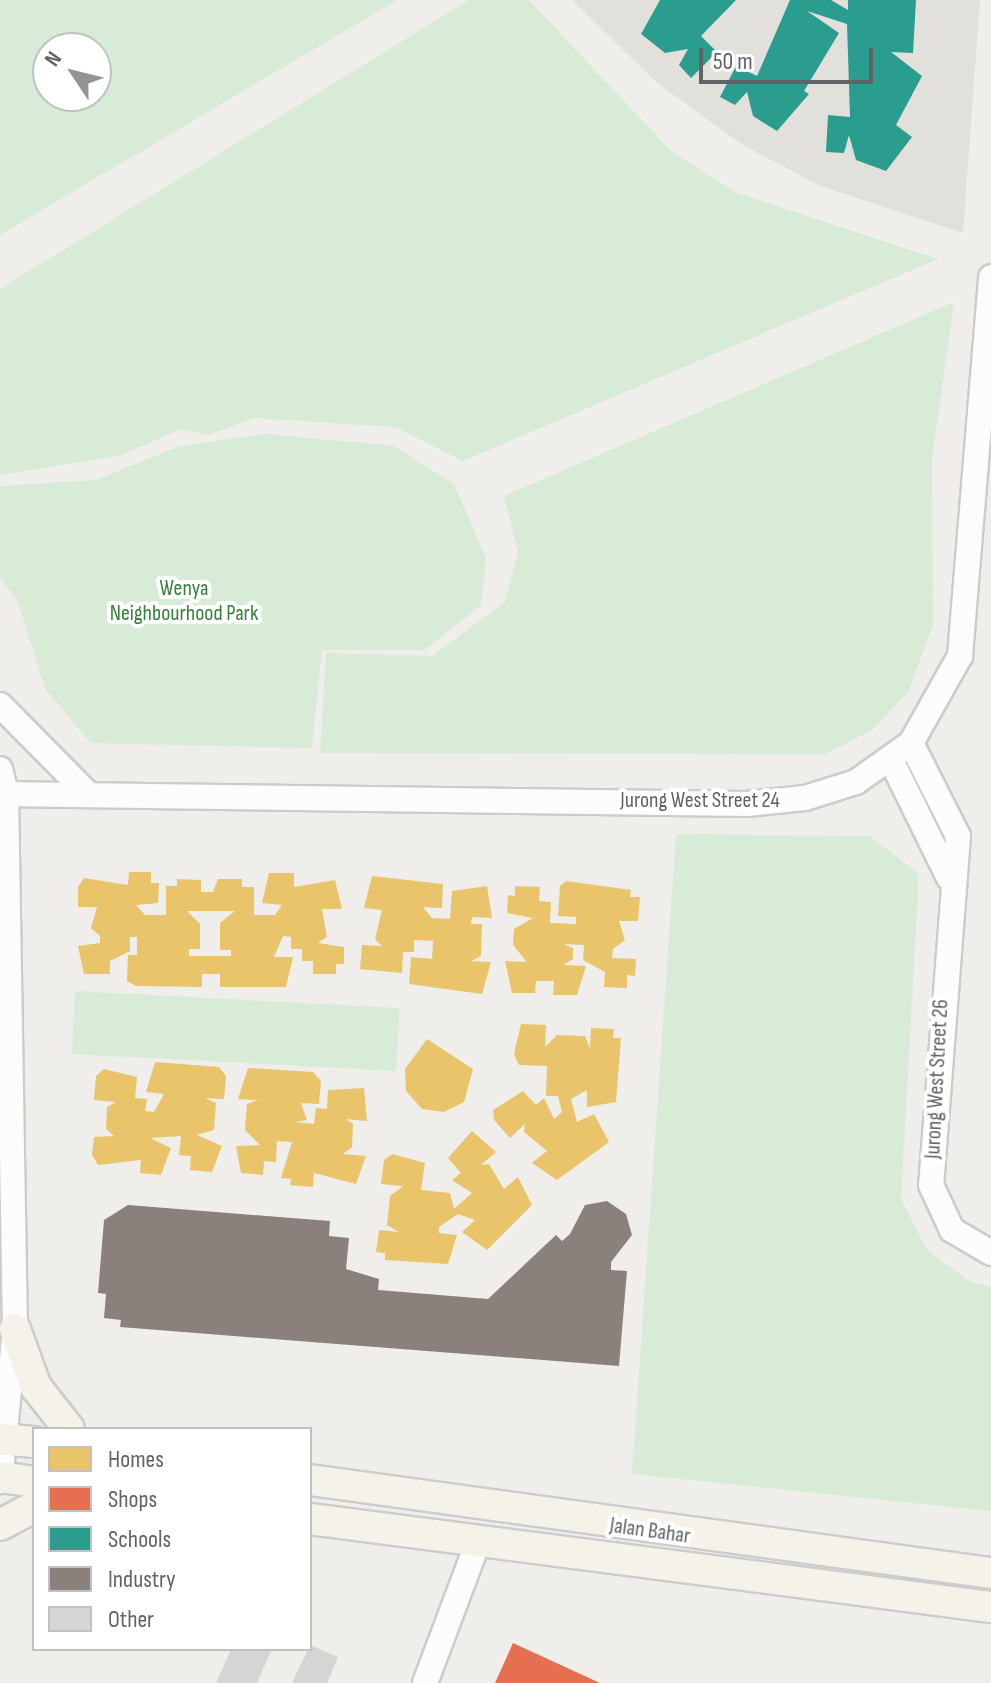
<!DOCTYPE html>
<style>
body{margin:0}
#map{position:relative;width:991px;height:1683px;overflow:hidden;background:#efeeea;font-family:"Sofia Sans Condensed",sans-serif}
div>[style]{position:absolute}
.education>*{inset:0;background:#e2e0da}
.green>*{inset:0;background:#d8ebd6;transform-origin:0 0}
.homes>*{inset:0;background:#e9c46a}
.shops>*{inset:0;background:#e76f51}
.schools>*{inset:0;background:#2a9d8f}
.industry>*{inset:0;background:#8a817c}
.building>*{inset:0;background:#d6d5d3}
.roads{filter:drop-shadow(2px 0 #cbcccc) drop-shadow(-2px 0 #cbcccc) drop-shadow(0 2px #cbcccc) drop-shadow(0 -2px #cbcccc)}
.minor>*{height:24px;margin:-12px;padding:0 12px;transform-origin:12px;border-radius:12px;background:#fdfcfc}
.major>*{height:30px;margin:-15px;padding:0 15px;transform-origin:15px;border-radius:15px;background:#f4f2e9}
span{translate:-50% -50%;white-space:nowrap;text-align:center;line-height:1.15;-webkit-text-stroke:8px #fff;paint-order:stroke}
.park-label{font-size:22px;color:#348238}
.street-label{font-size:22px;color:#5f6368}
.legend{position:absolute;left:32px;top:1427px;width:280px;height:224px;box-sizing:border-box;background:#fff;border:2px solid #bfc1c3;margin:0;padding:10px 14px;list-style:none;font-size:24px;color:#5f6368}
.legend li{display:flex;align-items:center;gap:16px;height:40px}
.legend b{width:40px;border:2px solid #bfc1c3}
.north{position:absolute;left:32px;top:32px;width:80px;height:80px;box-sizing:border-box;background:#fff;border:2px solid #bfc1c3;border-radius:50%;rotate:305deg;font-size:22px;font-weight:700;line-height:32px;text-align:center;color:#5f6368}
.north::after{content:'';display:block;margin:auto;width:28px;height:36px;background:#919496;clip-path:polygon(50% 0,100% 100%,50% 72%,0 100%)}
.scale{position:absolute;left:699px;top:48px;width:174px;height:36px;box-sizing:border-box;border:4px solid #5f6368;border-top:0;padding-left:10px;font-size:24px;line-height:28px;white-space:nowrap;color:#5f6368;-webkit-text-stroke:6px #fff;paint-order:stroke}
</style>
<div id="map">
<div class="education">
<div style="clip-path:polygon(572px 0,980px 0,963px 233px,820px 186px,743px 145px,657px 83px)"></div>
</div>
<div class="green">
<div style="clip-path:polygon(evenodd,0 0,397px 0,0 235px,0 0,48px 48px,96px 48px,96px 96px,48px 96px,48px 48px)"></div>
<div style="clip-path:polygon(469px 0,529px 0,671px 151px,737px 193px,938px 259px,463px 461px,396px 427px,254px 418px,208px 435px,181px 429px,119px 456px,0 475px,0 289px)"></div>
<div style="clip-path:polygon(954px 302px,932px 460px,933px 625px,908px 692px,872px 730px,825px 754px,320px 753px,326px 653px,432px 656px,505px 602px,518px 552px,504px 496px)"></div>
<div style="clip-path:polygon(265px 434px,394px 446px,454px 484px,486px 558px,481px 605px,425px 650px,322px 650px,312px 748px,91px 743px,45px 689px,18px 602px,0 577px,0 486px,96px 480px,180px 446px)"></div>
<div style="clip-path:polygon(676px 834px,870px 836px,919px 874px,901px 1199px,927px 1250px,972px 1283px,991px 1287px,991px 1511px,632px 1474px)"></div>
<div style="left:75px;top:991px;width:325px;height:63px;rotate:3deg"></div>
</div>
<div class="homes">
<div style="clip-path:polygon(evenodd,129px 872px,151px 872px,151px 883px,159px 883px,158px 903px,136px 905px,145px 915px,166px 915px,166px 886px,177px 886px,177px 879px,201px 880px,201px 892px,213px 892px,218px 879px,242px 879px,242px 887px,254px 887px,254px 915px,275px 915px,282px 905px,262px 903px,269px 873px,294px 873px,294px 887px,335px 880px,342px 909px,322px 909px,327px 937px,318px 943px,344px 947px,344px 964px,336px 964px,336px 974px,313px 974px,313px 961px,302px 961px,302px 949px,291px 949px,291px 937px,283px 936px,274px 957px,293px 957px,286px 987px,220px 987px,220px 974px,202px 974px,202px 987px,136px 986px,127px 981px,128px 955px,137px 955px,137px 937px,130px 937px,130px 951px,110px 961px,110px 974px,84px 974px,78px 946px,100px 943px,100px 936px,91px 928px,97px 907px,78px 907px,78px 887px,84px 878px,128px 885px,129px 872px,187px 911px,235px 911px,220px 923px,220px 950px,231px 950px,231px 956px,189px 956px,189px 949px,200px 949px,200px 924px,187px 911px)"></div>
<div style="clip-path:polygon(372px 876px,443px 884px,442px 908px,423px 907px,432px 918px,450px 919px,452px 891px,487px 886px,492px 918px,472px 917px,471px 924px,482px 924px,481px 956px,471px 961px,491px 962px,482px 994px,409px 984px,411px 957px,432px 959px,433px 941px,414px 940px,414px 952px,403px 952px,402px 973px,360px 969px,362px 945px,382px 946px,375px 939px,382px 910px,364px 908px)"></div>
<div style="clip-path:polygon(566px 881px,631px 890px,630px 897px,640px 897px,638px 921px,619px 921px,625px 940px,613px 949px,612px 958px,636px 959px,635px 976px,627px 975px,627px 988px,604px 987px,605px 972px,583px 960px,584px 945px,564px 944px,573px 948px,573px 959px,563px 965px,586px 966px,577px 995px,553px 995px,554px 981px,536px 981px,535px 993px,512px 993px,505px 961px,527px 962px,513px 945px,514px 929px,533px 918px,507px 913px,508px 895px,515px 896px,515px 886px,540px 887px,539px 901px,551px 902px,550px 923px,576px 924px,576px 917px,558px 916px,560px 886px)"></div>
<div style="clip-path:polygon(521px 1024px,546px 1025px,545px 1047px,557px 1035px,585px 1036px,590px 1049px,591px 1028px,614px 1029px,613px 1038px,621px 1038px,616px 1102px,587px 1107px,587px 1090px,571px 1099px,577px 1122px,594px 1114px,609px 1142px,557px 1180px,532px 1163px,547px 1151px,524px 1132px,525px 1124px,510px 1138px,494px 1120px,493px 1110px,523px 1091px,536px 1105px,544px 1098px,554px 1119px,562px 1112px,558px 1096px,546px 1096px,547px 1066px,519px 1065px,514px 1054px)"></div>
<div style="clip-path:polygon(427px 1039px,473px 1069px,464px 1102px,444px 1112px,422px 1109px,406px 1091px,405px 1069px)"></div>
<div style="clip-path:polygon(155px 1062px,219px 1067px,226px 1076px,224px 1099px,205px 1098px,216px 1103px,214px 1130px,197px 1135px,222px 1146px,212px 1172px,190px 1170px,191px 1156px,179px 1155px,181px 1136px,150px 1138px,171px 1148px,161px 1175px,140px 1173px,141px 1160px,98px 1165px,92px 1155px,94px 1137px,114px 1136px,106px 1129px,107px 1107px,116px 1102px,94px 1100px,96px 1076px,104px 1069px,137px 1077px,135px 1098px,147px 1099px,145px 1111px,154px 1112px,164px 1094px,146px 1092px)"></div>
<div style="clip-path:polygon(248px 1068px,313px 1072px,321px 1081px,319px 1104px,301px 1103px,307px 1120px,295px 1122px,314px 1124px,316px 1108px,327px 1109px,328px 1090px,364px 1088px,367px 1121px,346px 1119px,353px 1124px,352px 1147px,343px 1154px,366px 1156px,356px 1184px,314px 1173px,313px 1187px,290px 1185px,291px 1179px,281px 1178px,292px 1142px,277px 1141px,276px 1162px,264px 1161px,263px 1175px,241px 1173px,236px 1146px,260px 1145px,245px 1130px,247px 1104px,258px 1100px,238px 1099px)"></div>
<div style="clip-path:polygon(472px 1131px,496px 1152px,481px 1165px,489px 1164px,504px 1189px,518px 1177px,532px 1205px,487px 1250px,462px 1232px,475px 1220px,458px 1214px,439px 1227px,439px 1233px,457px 1235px,448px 1264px,385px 1260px,385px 1253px,376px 1252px,379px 1230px,399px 1232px,387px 1225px,390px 1196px,403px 1186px,381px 1184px,384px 1160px,392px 1154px,425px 1163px,421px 1190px,450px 1193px,454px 1209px,472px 1193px,452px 1180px,461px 1173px,448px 1158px)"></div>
</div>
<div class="shops">
<div style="clip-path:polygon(513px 1643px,600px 1683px,495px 1683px)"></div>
</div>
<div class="schools">
<div style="clip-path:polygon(660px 0,736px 0,701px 36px,717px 52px,691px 78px,679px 65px,688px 49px,665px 53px,641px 34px)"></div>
<div style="clip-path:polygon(790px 0,831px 0,848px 10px,848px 0,916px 0,913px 53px,891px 52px,922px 76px,896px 125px,912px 137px,886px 171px,856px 160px,849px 135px,844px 153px,826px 152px,828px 115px,850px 117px,847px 24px,807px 11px,839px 33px,804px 91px,809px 94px,777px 131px,753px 116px,747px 92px,735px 105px,720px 97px,736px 66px,757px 76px)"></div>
</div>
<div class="industry">
<div style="clip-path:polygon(607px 1201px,626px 1214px,632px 1235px,611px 1262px,611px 1270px,627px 1271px,619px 1366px,120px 1327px,121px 1320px,104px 1318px,106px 1294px,98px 1293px,104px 1220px,128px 1205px,330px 1221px,329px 1236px,349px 1238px,346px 1269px,379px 1279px,378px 1290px,488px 1299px,556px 1235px,562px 1241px,570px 1234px,585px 1205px)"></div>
</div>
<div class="building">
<div style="clip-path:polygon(310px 1645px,338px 1657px,327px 1683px,292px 1683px)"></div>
<div style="clip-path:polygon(231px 1649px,272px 1649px,257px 1683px,216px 1683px)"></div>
</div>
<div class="roads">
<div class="minor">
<div style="left:0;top:705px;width:125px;rotate:45.3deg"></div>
<div style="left:911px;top:743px;width:104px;rotate:63.2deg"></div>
<div style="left:958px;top:836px;width:350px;rotate:94.4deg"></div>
<div style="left:931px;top:1185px;width:50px;rotate:65deg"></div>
<div style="left:952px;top:1230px;width:45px;rotate:30.5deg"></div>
<div style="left:891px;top:760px;width:131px;rotate:63.8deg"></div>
<div style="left:0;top:769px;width:25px;rotate:76deg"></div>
<div style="left:6px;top:793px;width:536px;rotate:89.04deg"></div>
<div style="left:15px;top:1329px;width:153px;rotate:95.6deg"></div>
<div style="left:0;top:794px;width:747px;rotate:0.77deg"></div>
<div style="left:747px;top:804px;width:58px;rotate:-5.9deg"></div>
<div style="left:805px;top:798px;width:53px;rotate:-17.4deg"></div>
<div style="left:856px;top:782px;width:67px;rotate:-35.3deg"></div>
<div style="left:911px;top:743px;width:100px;rotate:-60.6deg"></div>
<div style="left:960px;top:656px;width:380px;rotate:-85.3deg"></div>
<div style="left:425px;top:1683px;width:151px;rotate:-69.4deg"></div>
</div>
<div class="major">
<div style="left:15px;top:1329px;width:62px;rotate:70.1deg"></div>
<div style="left:36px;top:1387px;width:53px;rotate:51.8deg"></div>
<div style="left:0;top:1439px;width:34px;rotate:5deg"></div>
<div style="left:0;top:1477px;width:34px;rotate:8deg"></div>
<div style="left:310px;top:1480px;width:687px;rotate:7.78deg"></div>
<div style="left:310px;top:1519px;width:687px;rotate:7.36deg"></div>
<div style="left:0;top:1525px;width:38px;rotate:-28deg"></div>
</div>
</div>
<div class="park-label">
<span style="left:184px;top:601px">Wenya<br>Neighbourhood Park</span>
</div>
<div class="street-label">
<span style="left:700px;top:801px">Jurong West Street 24</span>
<span style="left:937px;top:1079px;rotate:-87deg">Jurong West Street 26</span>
<span style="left:650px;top:1531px;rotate:8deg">Jalan Bahar</span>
</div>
<ul class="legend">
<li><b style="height:22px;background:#e9c46a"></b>Homes</li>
<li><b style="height:22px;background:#e76f51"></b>Shops</li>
<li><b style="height:22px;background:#2a9d8f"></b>Schools</li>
<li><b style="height:22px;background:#8a817c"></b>Industry</li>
<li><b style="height:22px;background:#d6d5d3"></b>Other</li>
</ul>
<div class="north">N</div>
<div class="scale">50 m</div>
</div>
